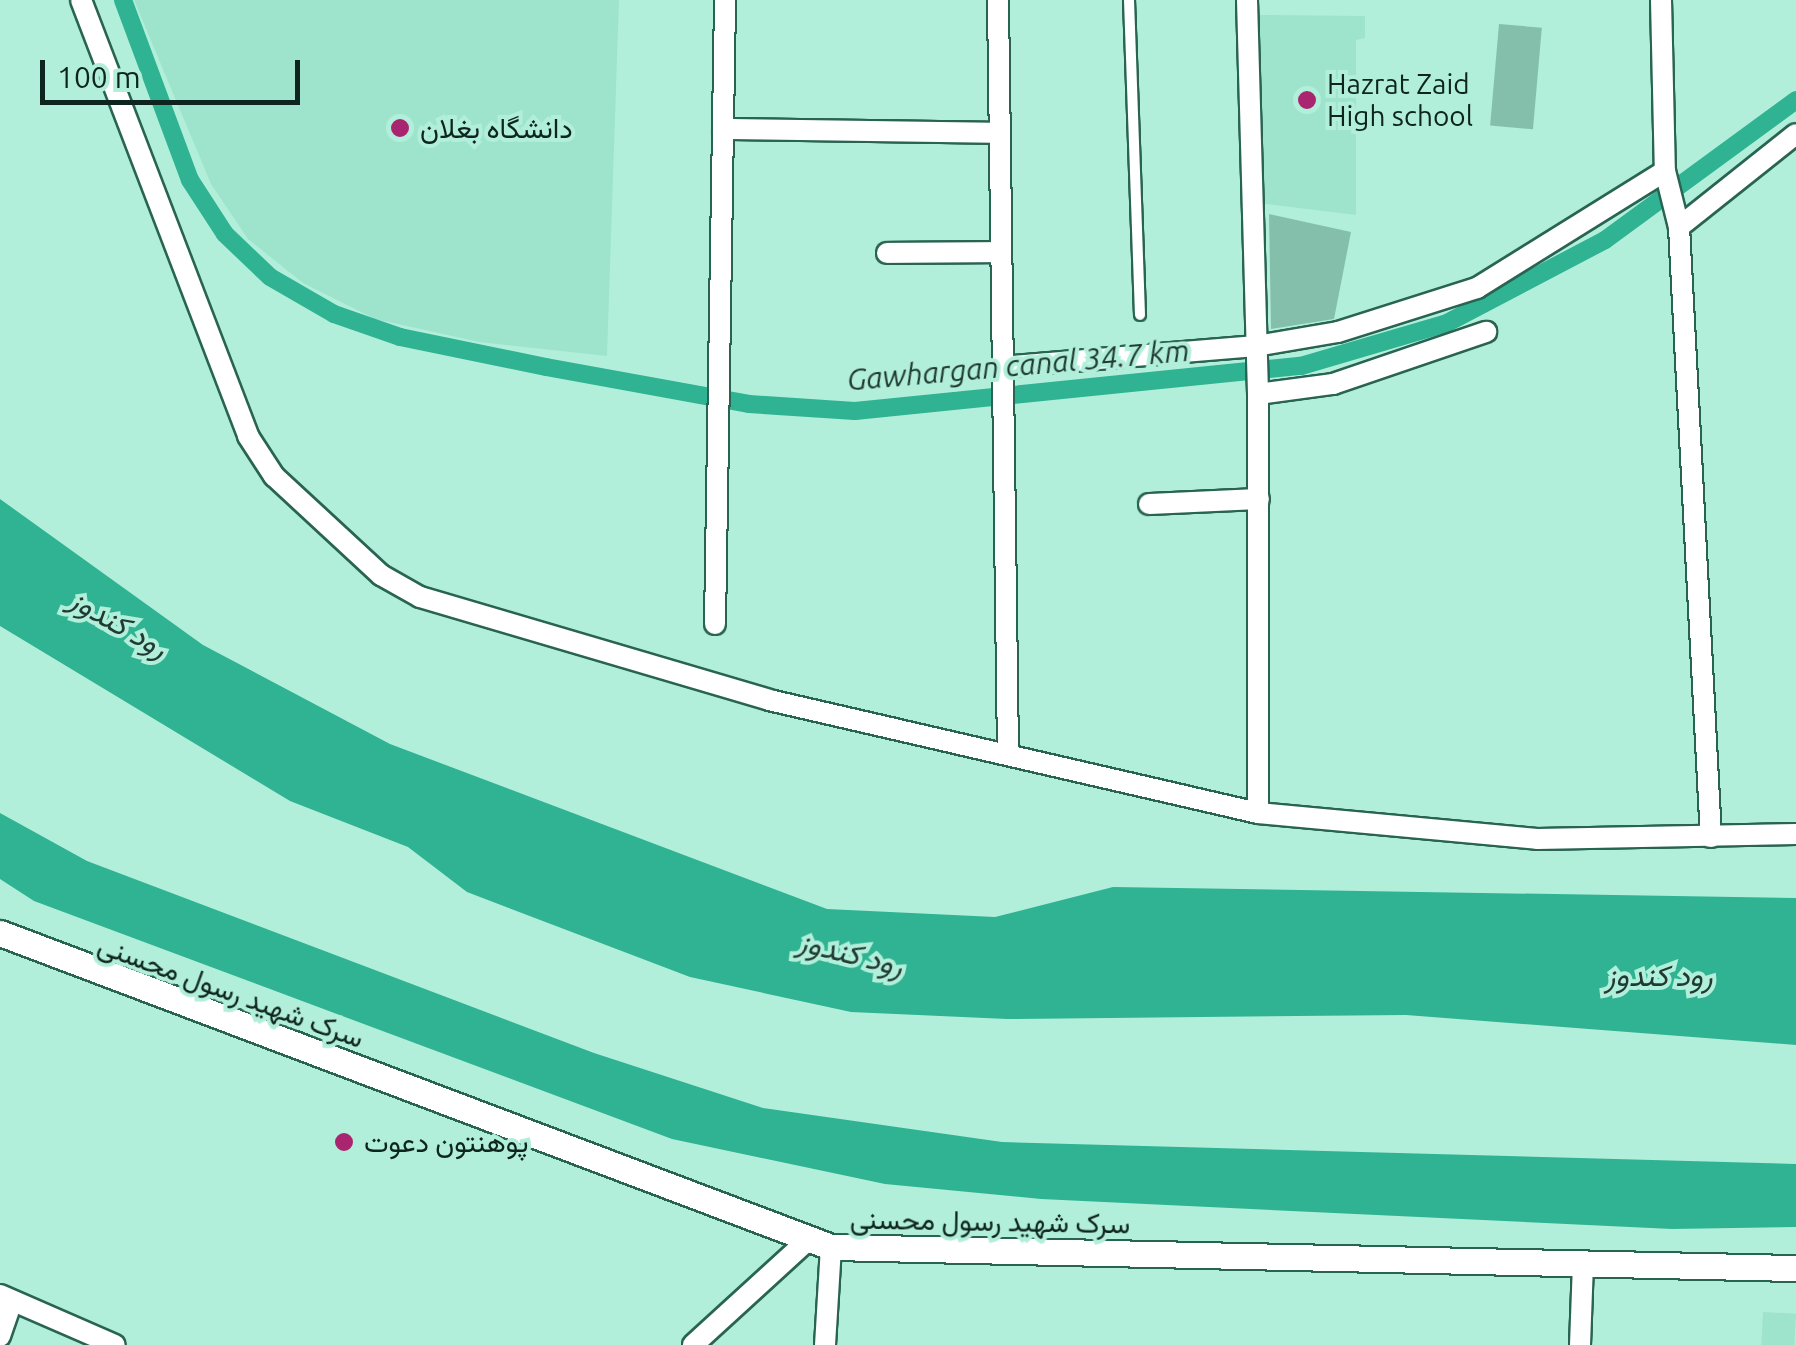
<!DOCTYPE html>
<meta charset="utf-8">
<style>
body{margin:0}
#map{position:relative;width:1796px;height:1345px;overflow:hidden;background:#b2efda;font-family:Ubuntu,Vazirmatn,sans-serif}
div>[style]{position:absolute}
.built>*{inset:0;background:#9ee4cc;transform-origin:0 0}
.water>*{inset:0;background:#2fb392}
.canal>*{height:18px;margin:-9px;padding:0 9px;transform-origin:9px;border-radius:9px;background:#2fb392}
.building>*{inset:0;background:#84bfab;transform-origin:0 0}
.roads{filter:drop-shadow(2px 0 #296453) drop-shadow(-2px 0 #296453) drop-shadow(0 2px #296453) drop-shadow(0 -2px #296453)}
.service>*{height:10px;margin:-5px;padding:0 5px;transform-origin:5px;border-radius:5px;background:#fff}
.minor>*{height:20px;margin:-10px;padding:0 10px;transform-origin:10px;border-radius:10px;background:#fff}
.tertiary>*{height:25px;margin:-12.5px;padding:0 12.5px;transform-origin:12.5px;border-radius:12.5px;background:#fff}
.dots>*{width:28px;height:28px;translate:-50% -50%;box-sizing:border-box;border:5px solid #b2efda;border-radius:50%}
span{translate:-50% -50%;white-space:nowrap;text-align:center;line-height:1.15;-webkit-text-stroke:8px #b2efda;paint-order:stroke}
.poi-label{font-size:28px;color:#0d251e}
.left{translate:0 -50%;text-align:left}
.street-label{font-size:28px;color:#0d251e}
.water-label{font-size:30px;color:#1f3a32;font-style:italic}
.scale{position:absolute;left:40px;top:60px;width:260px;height:45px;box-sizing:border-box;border:5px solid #0d251e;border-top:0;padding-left:12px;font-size:30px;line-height:35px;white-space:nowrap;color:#0d251e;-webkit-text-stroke:8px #b2efda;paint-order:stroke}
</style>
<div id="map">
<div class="built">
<div style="clip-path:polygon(134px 0,619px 0,607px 356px,479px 342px,375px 319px,303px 283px,248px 239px,211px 184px)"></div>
<div style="clip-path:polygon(1259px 15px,1365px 16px,1365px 38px,1356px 40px,1356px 215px,1258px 203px)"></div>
<div style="left:1763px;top:1312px;width:33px;height:33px;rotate:3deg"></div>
</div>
<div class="water">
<div style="clip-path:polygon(0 499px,203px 645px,390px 744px,827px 909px,995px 917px,1113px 887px,1796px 898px,1796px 1045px,1406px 1015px,1007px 1019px,851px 1012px,690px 977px,467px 892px,408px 847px,290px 801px,0 626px)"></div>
<div style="clip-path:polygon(0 813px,87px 861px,594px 1053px,763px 1108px,1002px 1142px,1796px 1164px,1796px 1227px,1672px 1229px,1041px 1199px,885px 1184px,672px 1139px,34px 901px,0 879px)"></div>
</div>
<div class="canal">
<div style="left:123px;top:0;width:192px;rotate:69.6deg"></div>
<div style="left:190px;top:180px;width:64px;rotate:57.1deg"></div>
<div style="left:225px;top:234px;width:62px;rotate:43.7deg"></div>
<div style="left:270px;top:277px;width:74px;rotate:30deg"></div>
<div style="left:334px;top:314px;width:70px;rotate:19.2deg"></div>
<div style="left:400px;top:337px;width:149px;rotate:11.6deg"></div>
<div style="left:546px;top:367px;width:206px;rotate:10.3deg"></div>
<div style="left:749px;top:404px;width:106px;rotate:3.8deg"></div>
<div style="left:855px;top:411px;width:448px;rotate:-5.8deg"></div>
<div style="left:1301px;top:366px;width:152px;rotate:-16.4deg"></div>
<div style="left:1447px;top:323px;width:178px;rotate:-27.7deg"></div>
<div style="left:1605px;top:240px;width:237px;rotate:-36.2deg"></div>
</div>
<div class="building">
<div style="left:1499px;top:24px;width:43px;height:102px;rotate:5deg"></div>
<div style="clip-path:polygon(1269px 214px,1351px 232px,1334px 319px,1271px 329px)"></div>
</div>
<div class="roads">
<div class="service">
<div style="left:1129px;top:0;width:315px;rotate:88deg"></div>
</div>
<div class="minor">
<div style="left:81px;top:0;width:467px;rotate:69deg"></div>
<div style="left:248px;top:436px;width:48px;rotate:57deg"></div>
<div style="left:274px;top:476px;width:146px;rotate:42.8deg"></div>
<div style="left:381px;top:575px;width:45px;rotate:29.4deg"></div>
<div style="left:420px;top:597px;width:364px;rotate:16.4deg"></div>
<div style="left:769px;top:700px;width:502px;rotate:13.01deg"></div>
<div style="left:998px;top:0;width:755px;rotate:89.24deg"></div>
<div style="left:1247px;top:0;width:394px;rotate:88.4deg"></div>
<div style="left:1258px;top:394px;width:419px;rotate:90deg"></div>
<div style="left:1258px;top:813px;width:280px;rotate:5.3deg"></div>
<div style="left:1537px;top:839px;width:259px;rotate:-1.1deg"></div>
<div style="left:1661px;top:0;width:171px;rotate:88.7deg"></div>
<div style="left:1665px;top:171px;width:58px;rotate:76deg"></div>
<div style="left:1679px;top:227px;width:611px;rotate:87deg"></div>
<div style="left:723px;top:129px;width:276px;rotate:0.8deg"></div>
<div style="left:1679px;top:227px;width:149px;rotate:-38.5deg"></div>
<div style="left:887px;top:253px;width:113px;rotate:-0.5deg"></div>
<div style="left:1001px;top:367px;width:256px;rotate:-4.7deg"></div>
<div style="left:1256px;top:346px;width:83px;rotate:-9.7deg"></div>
<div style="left:1338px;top:332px;width:146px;rotate:-17.6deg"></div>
<div style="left:1477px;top:288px;width:221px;rotate:-31.9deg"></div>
<div style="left:1258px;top:394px;width:76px;rotate:-7.6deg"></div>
<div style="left:1333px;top:384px;width:162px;rotate:-18.8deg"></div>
<div style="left:1149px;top:504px;width:110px;rotate:-2.6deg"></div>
<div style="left:715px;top:624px;width:624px;rotate:-89.08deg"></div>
<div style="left:0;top:1295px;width:125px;rotate:23.5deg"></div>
<div style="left:0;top:1336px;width:36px;rotate:-71deg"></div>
<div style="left:693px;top:1345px;width:157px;rotate:-42.4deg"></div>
<div style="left:825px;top:1345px;width:98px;rotate:-86.5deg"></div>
<div style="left:1580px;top:1345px;width:82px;rotate:-87.9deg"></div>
</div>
<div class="tertiary">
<div style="left:0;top:933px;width:888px;rotate:20.7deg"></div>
<div style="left:831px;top:1247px;width:965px;rotate:1.25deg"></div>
</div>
</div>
<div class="dots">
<div style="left:1307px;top:100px;background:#a9256f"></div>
<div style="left:400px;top:128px;background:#a9256f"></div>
<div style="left:344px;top:1142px;background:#a9256f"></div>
</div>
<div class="poi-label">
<span class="left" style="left:1327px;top:100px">Hazrat Zaid<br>High school</span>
<span class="left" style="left:420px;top:128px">دانشگاه بغلان</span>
<span class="left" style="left:364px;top:1142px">پوهنتون دعوت</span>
</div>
<div class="street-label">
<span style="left:231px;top:991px;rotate:20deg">سرک شهید رسول محسنی</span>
<span style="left:990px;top:1221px;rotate:1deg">سرک شهید رسول محسنی</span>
</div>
<div class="water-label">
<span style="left:1018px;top:365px;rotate:-5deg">Gawhargan canal 34.7 km</span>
<span style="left:119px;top:623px;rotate:30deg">رود کندوز</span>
<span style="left:851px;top:953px;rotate:14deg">رود کندوز</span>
<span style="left:1659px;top:975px">رود کندوز</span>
</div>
<div class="scale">100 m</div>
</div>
